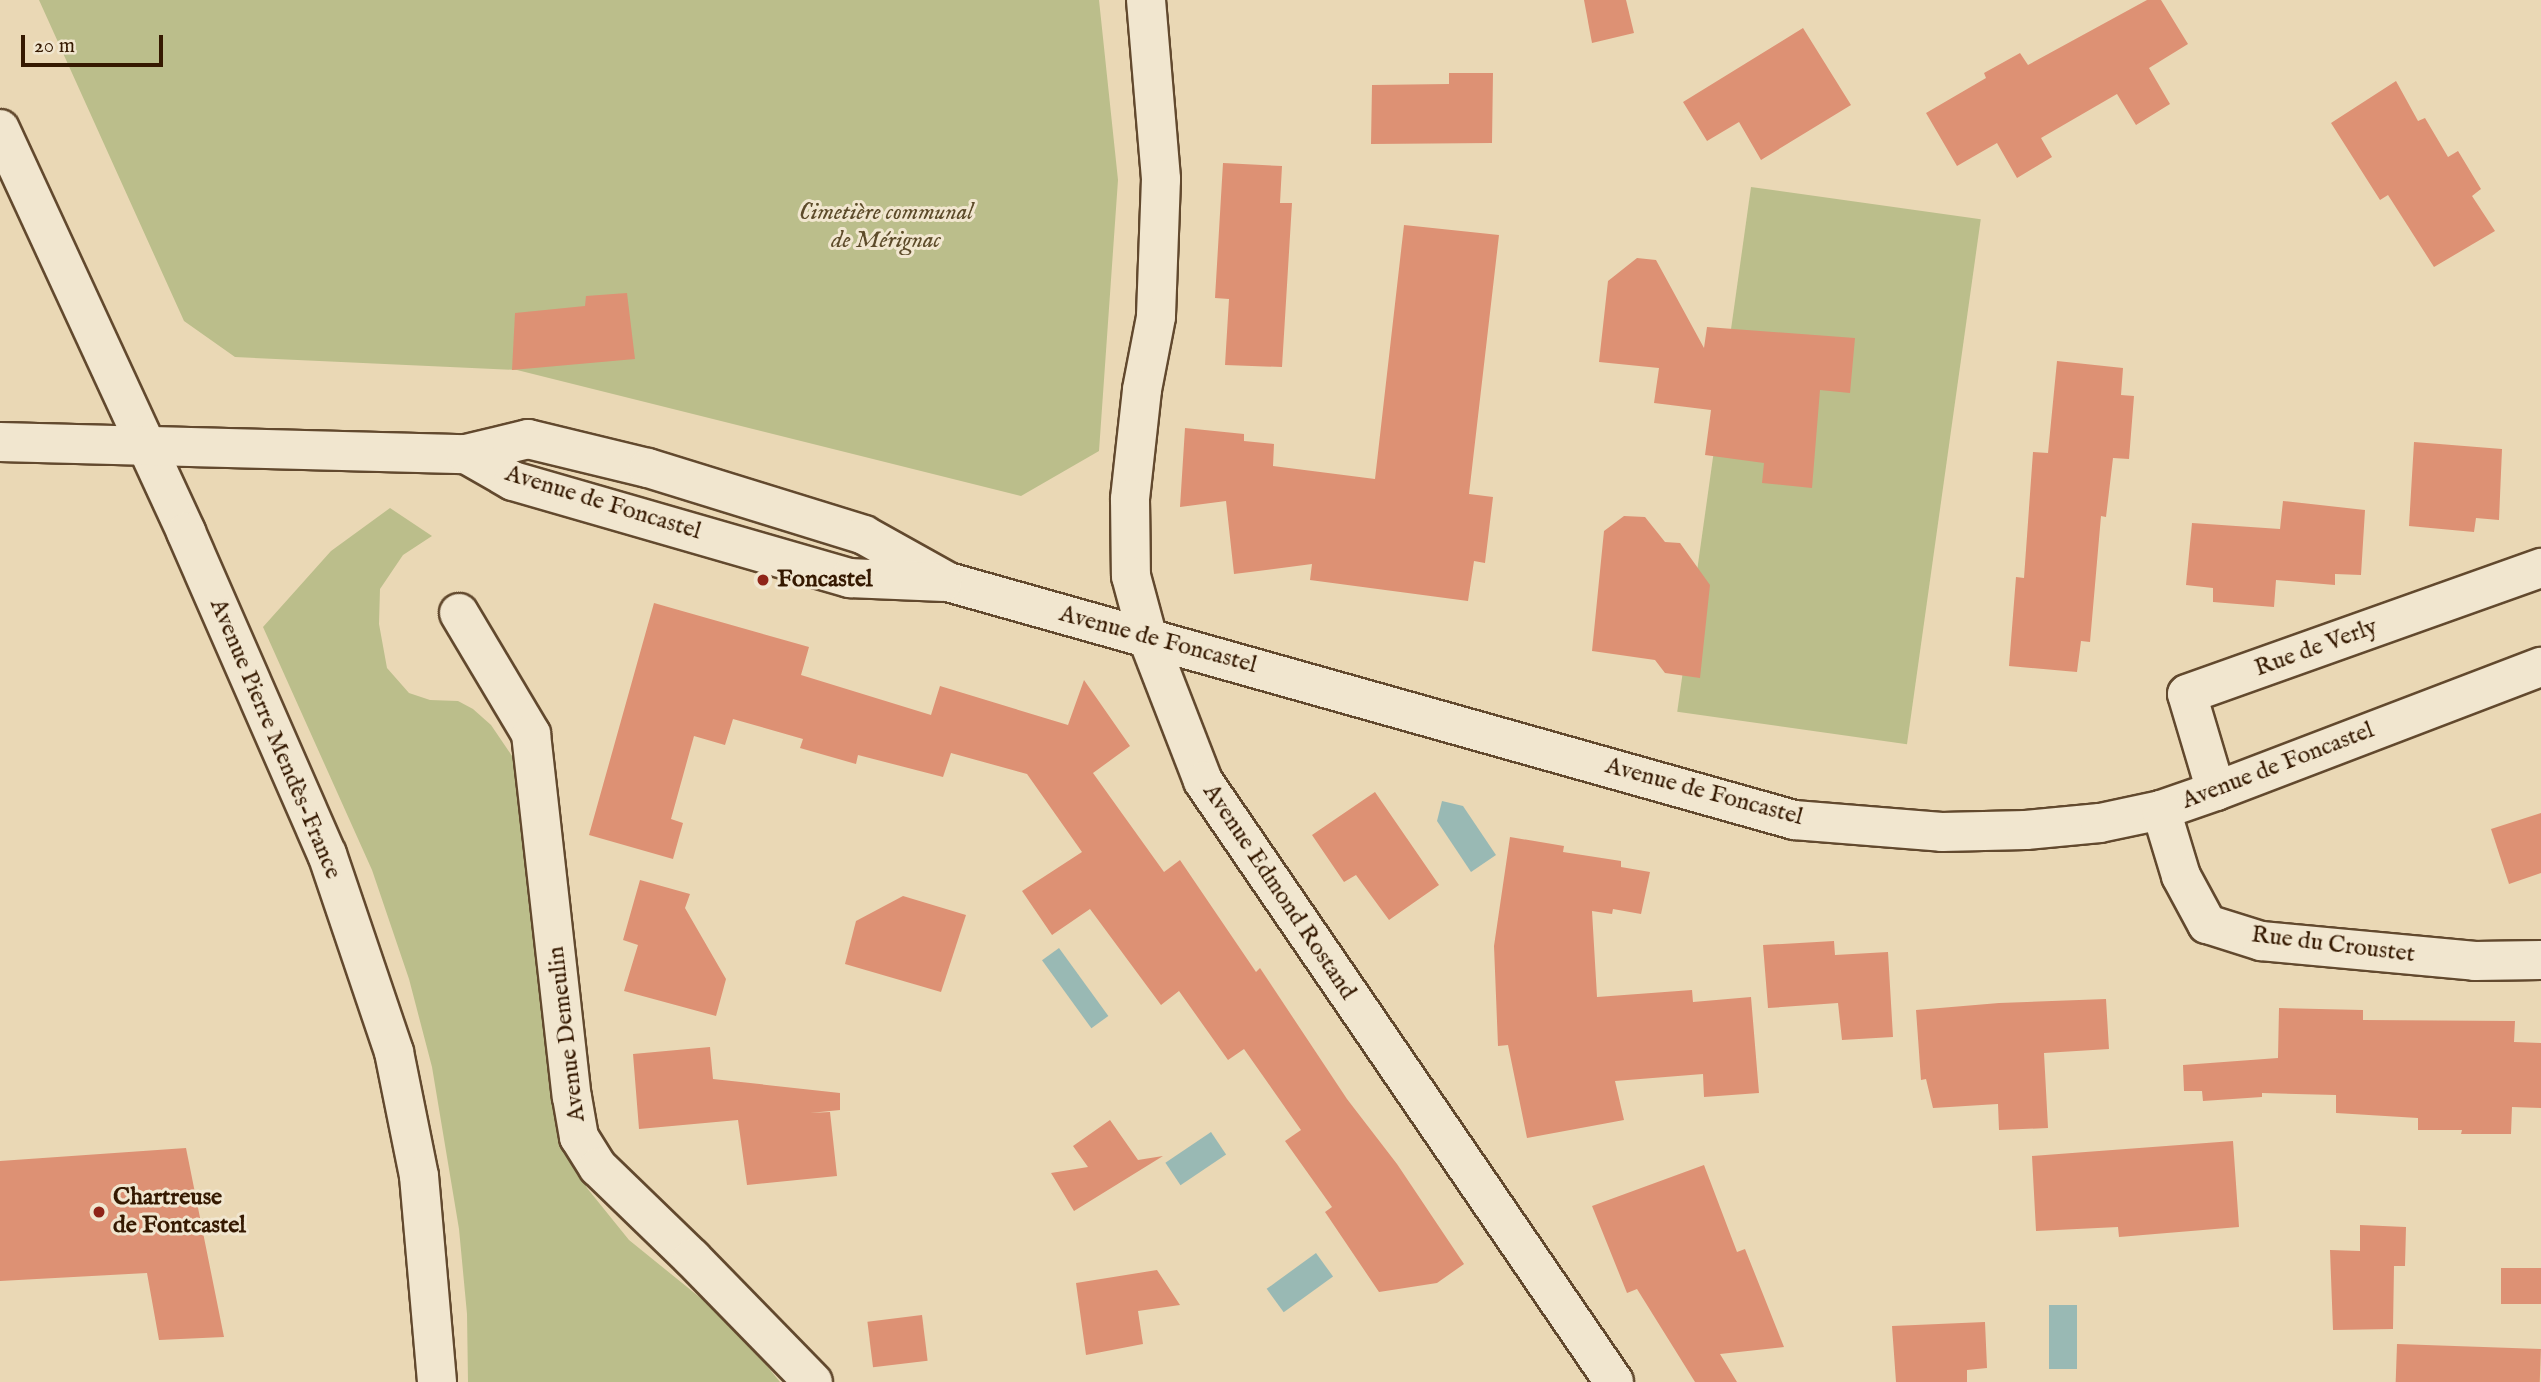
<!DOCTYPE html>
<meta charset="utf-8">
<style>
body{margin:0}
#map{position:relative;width:2541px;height:1382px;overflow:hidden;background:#ead8b5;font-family:"IM FELL English",serif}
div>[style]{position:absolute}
.green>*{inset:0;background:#bbbe8b;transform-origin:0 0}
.water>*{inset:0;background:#99b9b4;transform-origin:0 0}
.building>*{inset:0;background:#dd9174;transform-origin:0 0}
.roads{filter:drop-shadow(2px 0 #62492e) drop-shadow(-2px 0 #62492e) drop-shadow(0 2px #62492e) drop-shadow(0 -2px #62492e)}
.minor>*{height:38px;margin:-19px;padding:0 19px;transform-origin:19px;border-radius:19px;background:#f1e6cf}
.dots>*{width:19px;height:19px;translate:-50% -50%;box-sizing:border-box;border:4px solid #f1e6cf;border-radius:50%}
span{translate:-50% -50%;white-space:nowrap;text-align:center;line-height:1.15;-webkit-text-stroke:6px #f1e6cf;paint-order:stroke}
.park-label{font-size:24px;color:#5d4b2a;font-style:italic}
.street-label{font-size:24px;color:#351901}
.poi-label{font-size:24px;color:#351901;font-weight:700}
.left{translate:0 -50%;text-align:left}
.scale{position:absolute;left:21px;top:35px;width:142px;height:32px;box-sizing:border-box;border:4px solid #351901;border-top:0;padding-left:9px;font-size:21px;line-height:24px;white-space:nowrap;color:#351901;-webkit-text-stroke:5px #f1e6cf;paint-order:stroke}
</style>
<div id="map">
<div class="green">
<div style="clip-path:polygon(39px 0,1099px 0,1118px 180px,1099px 451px,1021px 496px,517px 370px,235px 357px,184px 321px)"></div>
<div style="left:1751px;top:187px;width:232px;height:530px;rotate:8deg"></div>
<div style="clip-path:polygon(390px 508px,432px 536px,403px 555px,380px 589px,379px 624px,387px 668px,409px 693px,430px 700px,458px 701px,473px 709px,491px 725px,523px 772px,546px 1046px,556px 1123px,587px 1188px,629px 1240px,734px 1325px,780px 1382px,468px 1382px,467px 1314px,459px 1229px,432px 1067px,409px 979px,372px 870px,263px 627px,331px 551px)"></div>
</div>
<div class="water">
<div style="clip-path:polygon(1442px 801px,1463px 806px,1496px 855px,1471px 872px,1437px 821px)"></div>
<div style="left:1059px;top:948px;width:84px;height:21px;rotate:54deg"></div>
<div style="left:1211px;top:1132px;width:27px;height:55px;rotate:56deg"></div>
<div style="left:1316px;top:1253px;width:29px;height:61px;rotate:54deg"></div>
<div style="left:2049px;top:1305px;width:28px;height:64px"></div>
</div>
<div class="building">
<div style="clip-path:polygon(1584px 0,1626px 0,1634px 33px,1592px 43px)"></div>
<div style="clip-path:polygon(2147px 0,2161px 0,2188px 44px,2149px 68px,2170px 104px,2136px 125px,2117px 94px,2041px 138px,2052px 157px,2017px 178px,1997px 143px,1957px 166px,1926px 113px,1986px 78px,1984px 73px,2020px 53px,2028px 65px)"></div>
<div style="clip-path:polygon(1803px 28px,1851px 105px,1761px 160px,1739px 122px,1707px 141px,1683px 102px)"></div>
<div style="clip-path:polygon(1449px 73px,1493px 73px,1492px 143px,1371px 144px,1372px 85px,1449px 84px)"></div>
<div style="clip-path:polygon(2396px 81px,2418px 121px,2425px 118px,2448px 157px,2458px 151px,2481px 189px,2472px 196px,2495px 231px,2434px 267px,2388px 195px,2380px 200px,2331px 123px)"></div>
<div style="clip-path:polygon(1223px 163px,1282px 166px,1280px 203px,1292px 203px,1282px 367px,1225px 365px,1229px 299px,1215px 298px)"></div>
<div style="clip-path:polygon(1404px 225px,1499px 235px,1469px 494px,1493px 497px,1485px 563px,1474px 561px,1468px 601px,1310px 580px,1312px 564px,1234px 574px,1226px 501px,1180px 507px,1185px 428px,1244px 434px,1244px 441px,1274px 444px,1273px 466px,1375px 479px)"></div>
<div style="clip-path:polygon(1637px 258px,1656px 260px,1704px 348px,1707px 327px,1855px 338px,1850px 393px,1820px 390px,1812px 488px,1762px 483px,1764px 463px,1705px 455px,1711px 410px,1654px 403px,1659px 368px,1599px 362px,1608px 281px)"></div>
<div style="clip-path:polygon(627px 293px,635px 359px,512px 370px,515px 313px,585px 306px,586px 296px)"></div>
<div style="clip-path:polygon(2057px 361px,2123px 368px,2121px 395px,2134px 396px,2129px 459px,2113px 458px,2106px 517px,2101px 516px,2090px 642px,2081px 641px,2077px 672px,2009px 666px,2016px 577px,2024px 578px,2033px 452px,2048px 453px)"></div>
<div style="clip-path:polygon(2414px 442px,2502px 449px,2499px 520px,2476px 518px,2474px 532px,2409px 526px)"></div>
<div style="clip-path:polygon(2283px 501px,2365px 510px,2361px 575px,2335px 574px,2335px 585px,2276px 580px,2274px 607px,2213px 602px,2213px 588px,2186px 585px,2192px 523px,2280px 529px)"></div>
<div style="clip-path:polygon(1624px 516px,1645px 517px,1665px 542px,1680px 543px,1710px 585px,1700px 678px,1665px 673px,1655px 660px,1592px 651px,1604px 531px)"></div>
<div style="clip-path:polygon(654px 603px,809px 647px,801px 675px,931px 715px,940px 686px,1068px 725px,1084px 680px,1130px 746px,1093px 773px,1164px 872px,1180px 860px,1256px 972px,1260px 968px,1347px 1099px,1397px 1164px,1464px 1264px,1437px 1283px,1379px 1292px,1325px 1212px,1332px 1207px,1285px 1141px,1301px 1130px,1244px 1049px,1228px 1060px,1179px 991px,1161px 1005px,1090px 909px,1052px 935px,1022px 891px,1082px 852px,1027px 774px,951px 753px,943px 777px,858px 755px,856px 764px,800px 748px,803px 739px,733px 719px,725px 745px,694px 736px,671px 819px,683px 823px,673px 859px,589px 835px)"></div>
<div style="clip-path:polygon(1375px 792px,1439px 885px,1389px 920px,1356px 875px,1344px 882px,1312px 835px)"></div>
<div style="clip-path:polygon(2541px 813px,2541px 873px,2509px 884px,2491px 829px)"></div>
<div style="clip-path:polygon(1510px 837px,1564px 846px,1563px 852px,1621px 861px,1621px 867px,1650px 872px,1641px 914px,1613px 909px,1612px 914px,1592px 911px,1597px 997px,1692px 990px,1693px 1002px,1751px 997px,1759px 1093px,1704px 1097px,1703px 1074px,1615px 1081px,1624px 1120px,1527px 1138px,1508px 1045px,1498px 1046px,1494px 946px)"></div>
<div style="clip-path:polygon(640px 880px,690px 894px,685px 908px,726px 979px,716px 1016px,624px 991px,638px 945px,623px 940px)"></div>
<div style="clip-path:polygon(903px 896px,966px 915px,941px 992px,845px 964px,856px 921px)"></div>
<div style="clip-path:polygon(1834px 941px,1835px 955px,1888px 952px,1893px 1037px,1842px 1040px,1838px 1003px,1768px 1008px,1763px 945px)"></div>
<div style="clip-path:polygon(2106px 999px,2109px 1049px,2044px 1053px,2048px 1128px,1999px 1130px,1998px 1104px,1933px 1108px,1926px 1079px,1921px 1080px,1916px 1010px,1999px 1003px)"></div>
<div style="clip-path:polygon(2279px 1008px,2363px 1010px,2363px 1020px,2515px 1021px,2514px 1042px,2541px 1043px,2541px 1108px,2512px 1107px,2511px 1134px,2461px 1134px,2462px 1130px,2418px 1130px,2418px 1118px,2336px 1113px,2336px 1095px,2262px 1093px,2262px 1097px,2203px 1101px,2202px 1091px,2184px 1091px,2183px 1065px,2278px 1058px)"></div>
<div style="clip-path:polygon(710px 1047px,713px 1079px,840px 1093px,840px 1110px,810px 1113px,830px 1112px,837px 1176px,747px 1185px,738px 1120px,639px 1129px,633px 1054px)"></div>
<div style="clip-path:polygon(1110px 1120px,1138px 1160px,1163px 1156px,1074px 1211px,1051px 1173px,1088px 1167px,1073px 1146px)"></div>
<div style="clip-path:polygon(2233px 1141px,2239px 1227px,2119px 1237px,2118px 1227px,2036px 1231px,2032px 1156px)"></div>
<div style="clip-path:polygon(186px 1148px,224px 1337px,159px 1340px,147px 1273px,0 1281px,0 1161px)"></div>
<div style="clip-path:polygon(1704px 1165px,1737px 1252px,1745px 1249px,1784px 1347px,1720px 1354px,1737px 1382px,1695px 1382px,1637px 1289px,1627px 1293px,1592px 1206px)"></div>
<div style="clip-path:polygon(2360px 1225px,2406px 1227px,2405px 1266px,2394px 1266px,2393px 1329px,2333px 1330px,2330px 1250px,2360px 1251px)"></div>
<div style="left:2501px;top:1268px;width:40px;height:36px"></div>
<div style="clip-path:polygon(1157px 1270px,1180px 1305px,1138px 1311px,1143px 1344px,1086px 1355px,1076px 1283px)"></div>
<div style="left:922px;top:1315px;width:46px;height:55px;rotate:83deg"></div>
<div style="clip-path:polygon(1985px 1322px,1987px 1368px,1967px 1370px,1967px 1382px,1896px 1382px,1892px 1326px)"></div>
<div style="left:2397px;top:1344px;width:144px;height:38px;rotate:2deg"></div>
</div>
<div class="roads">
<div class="minor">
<div style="left:1146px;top:0;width:180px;rotate:85.2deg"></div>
<div style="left:1161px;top:179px;width:138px;rotate:92.1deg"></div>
<div style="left:1156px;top:317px;width:74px;rotate:100.9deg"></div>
<div style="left:1142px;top:390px;width:110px;rotate:96.3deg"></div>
<div style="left:1130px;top:499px;width:77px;rotate:89.3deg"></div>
<div style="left:1131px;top:576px;width:65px;rotate:74.9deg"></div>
<div style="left:1148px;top:639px;width:152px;rotate:68.8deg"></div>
<div style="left:1203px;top:781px;width:728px;rotate:55.63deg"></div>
<div style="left:0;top:129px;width:444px;rotate:65.2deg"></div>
<div style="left:186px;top:532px;width:352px;rotate:66.4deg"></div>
<div style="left:327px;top:854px;width:209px;rotate:71.3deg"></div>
<div style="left:394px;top:1052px;width:126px;rotate:78.6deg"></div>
<div style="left:419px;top:1176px;width:207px;rotate:85deg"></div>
<div style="left:0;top:442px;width:466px;rotate:1.5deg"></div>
<div style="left:466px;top:454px;width:64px;rotate:-13.6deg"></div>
<div style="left:528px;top:439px;width:123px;rotate:13.6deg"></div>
<div style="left:648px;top:468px;width:226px;rotate:17.2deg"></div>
<div style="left:864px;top:535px;width:96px;rotate:29.2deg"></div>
<div style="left:948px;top:582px;width:879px;rotate:15.71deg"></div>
<div style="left:1794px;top:820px;width:148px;rotate:4.6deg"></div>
<div style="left:1942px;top:832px;width:84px;rotate:-1.4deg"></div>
<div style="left:2026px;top:830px;width:74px;rotate:-5.4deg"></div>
<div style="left:2100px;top:823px;width:62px;rotate:-12deg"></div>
<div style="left:2161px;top:810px;width:58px;rotate:-19.1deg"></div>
<div style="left:2216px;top:791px;width:348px;rotate:-20.9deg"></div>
<div style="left:466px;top:454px;width:54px;rotate:29.9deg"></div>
<div style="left:513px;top:481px;width:351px;rotate:16.1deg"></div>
<div style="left:850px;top:578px;width:93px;rotate:2.5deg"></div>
<div style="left:459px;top:613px;width:141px;rotate:59.2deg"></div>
<div style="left:531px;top:734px;width:365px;rotate:83.6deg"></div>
<div style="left:572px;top:1097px;width:41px;rotate:80.1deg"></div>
<div style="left:579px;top:1137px;width:36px;rotate:58deg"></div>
<div style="left:598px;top:1167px;width:131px;rotate:44.1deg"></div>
<div style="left:692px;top:1258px;width:173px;rotate:45.7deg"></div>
<div style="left:2216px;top:791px;width:101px;rotate:-106.6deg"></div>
<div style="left:2187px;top:694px;width:376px;rotate:-19.6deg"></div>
<div style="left:2161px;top:810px;width:69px;rotate:73.1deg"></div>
<div style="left:2181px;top:876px;width:55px;rotate:61.6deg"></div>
<div style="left:2207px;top:924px;width:57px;rotate:17.5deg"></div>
<div style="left:2261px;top:941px;width:215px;rotate:5.3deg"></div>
<div style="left:2475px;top:961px;width:66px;rotate:-0.9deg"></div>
</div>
</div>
<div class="dots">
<div style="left:763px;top:580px;background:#8f2418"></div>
<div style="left:99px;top:1212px;background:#8f2418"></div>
</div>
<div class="park-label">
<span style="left:886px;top:227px">Cimetière communal<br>de Mérignac</span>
</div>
<div class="street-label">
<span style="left:603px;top:503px;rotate:17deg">Avenue de Foncastel</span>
<span style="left:1158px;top:640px;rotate:15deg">Avenue de Foncastel</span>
<span style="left:2316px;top:648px;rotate:-20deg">Rue de Verly</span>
<span style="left:275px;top:739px;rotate:67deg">Avenue Pierre Mendès-France</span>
<span style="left:2278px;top:766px;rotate:-21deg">Avenue de Foncastel</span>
<span style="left:1704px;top:792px;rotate:15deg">Avenue de Foncastel</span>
<span style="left:1279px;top:892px;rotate:56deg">Avenue Edmond Rostand</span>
<span style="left:2333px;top:945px;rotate:7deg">Rue du Croustet</span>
<span style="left:567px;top:1034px;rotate:-97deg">Avenue Demeulin</span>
</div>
<div class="poi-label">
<span class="left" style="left:777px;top:580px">Foncastel</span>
<span class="left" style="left:113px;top:1212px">Chartreuse<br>de Fontcastel</span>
</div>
<div class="scale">20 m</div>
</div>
